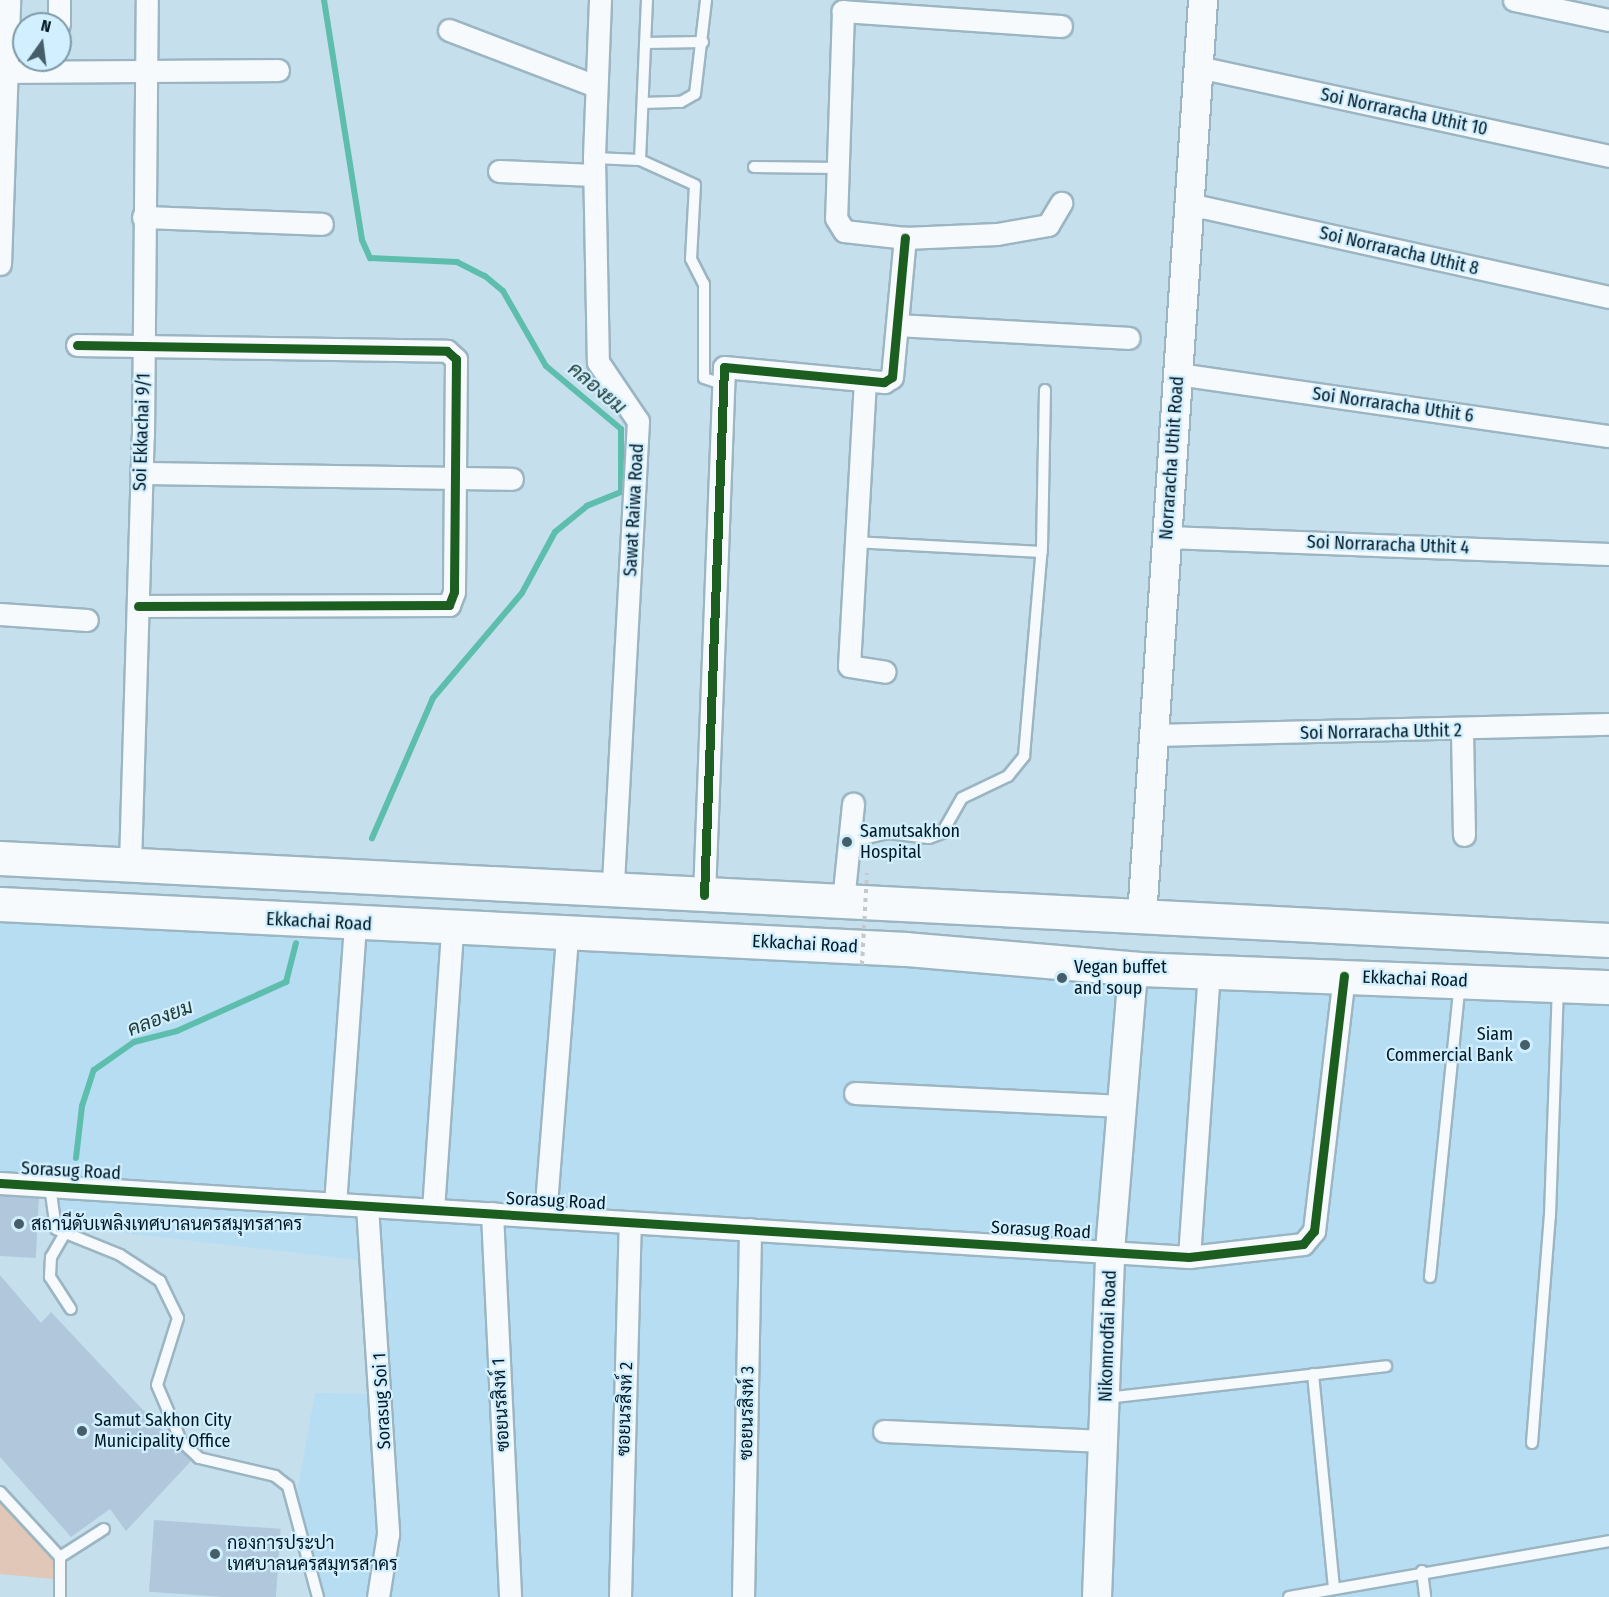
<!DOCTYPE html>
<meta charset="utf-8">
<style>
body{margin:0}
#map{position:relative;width:1609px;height:1597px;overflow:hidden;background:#c6dfed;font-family:"Fira Sans Condensed",Sarabun,sans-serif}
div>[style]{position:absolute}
.built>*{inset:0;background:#b7ddf2}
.green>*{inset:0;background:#e0c7b8}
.stream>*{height:6px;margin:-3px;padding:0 3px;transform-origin:3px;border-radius:3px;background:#5ebead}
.building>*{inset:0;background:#b1c8dc;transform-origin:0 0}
.roads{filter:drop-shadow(2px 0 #9bb5c2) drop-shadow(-2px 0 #9bb5c2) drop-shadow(0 2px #9bb5c2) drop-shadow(0 -2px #9bb5c2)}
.lane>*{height:10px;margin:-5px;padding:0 5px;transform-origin:5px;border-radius:5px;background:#f6fafc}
.street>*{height:21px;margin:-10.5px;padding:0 10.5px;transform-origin:10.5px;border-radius:10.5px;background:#f6fafc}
.secondary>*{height:28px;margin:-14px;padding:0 14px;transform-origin:14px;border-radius:14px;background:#f6fafc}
.primary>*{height:33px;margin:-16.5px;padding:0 16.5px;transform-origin:16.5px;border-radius:16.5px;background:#f6fafc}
.path-bridge>*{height:4px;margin-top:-2px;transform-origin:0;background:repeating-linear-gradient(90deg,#c2cace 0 4.5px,transparent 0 9px)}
.cycleway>*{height:9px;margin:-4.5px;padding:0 4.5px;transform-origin:4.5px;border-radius:4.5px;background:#1b5e20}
.dots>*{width:16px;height:16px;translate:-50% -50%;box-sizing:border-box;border:3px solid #d1efff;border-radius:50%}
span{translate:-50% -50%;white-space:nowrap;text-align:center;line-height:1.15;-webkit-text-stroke:4.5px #d1efff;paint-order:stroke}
.street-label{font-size:18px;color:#011824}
.poi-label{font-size:18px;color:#011824}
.left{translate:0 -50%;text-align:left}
.right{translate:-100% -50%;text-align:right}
.water-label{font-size:20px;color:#223c34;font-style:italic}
.north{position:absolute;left:12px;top:12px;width:60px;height:60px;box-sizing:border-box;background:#d1efff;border:2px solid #7e99a7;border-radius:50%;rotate:14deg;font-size:16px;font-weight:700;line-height:24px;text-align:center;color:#011824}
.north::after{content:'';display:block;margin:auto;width:21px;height:27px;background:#465e6a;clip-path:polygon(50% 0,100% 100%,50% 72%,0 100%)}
</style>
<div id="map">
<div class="built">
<div style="clip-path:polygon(0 904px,1609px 987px,1609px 1597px,322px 1597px,296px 1499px,315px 1393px,382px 1394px,375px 1262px,54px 1225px,50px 1187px,0 1183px)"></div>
</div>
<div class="green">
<div style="clip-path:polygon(0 1496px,56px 1556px,54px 1579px,0 1574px)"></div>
</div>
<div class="stream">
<div style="left:324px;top:0;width:243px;rotate:81deg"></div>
<div style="left:362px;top:240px;width:20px;rotate:66deg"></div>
<div style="left:370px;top:258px;width:87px;rotate:2.6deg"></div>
<div style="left:457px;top:262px;width:31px;rotate:27deg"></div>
<div style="left:485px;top:276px;width:23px;rotate:40deg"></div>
<div style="left:503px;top:291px;width:86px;rotate:60.2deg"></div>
<div style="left:546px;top:366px;width:98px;rotate:40deg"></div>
<div style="left:621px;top:429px;width:63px;rotate:90deg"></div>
<div style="left:621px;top:492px;width:37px;rotate:158deg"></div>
<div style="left:587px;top:506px;width:41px;rotate:140.9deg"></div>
<div style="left:555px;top:532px;width:69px;rotate:118.4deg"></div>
<div style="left:522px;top:593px;width:138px;rotate:130.3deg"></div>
<div style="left:433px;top:698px;width:153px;rotate:113.5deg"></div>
<div style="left:76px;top:1158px;width:52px;rotate:-83.4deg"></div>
<div style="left:82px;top:1106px;width:38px;rotate:-72deg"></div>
<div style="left:94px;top:1070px;width:49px;rotate:-35deg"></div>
<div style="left:134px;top:1042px;width:44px;rotate:-14.3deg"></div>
<div style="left:177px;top:1031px;width:120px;rotate:-24.2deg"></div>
<div style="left:286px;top:982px;width:40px;rotate:-75.6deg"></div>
</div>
<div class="building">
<div style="left:0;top:1196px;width:39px;height:60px;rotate:3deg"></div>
<div style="clip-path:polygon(0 1275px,41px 1323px,51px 1312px,191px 1461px,126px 1531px,110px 1509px,71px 1537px,0 1457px)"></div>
<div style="left:154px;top:1520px;width:127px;height:72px;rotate:4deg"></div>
</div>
<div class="roads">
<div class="lane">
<div style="left:645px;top:43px;width:58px;rotate:-1deg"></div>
<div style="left:643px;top:103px;width:38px;rotate:-2deg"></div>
<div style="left:681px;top:102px;width:16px;rotate:-30deg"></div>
<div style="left:695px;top:94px;width:95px;rotate:-83.3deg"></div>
<div style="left:594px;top:158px;width:46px;rotate:2.5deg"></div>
<div style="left:640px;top:160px;width:160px;rotate:-87.5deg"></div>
<div style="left:640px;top:160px;width:60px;rotate:24.4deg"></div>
<div style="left:695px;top:185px;width:74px;rotate:93.1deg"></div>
<div style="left:691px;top:259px;width:28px;rotate:63deg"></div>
<div style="left:704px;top:284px;width:94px;rotate:90deg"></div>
<div style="left:704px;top:378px;width:20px;rotate:18deg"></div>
<div style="left:754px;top:167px;width:84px;rotate:0.7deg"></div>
<div style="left:853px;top:542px;width:189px;rotate:3deg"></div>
<div style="left:850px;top:842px;width:40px;rotate:-13deg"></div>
<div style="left:889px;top:833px;width:40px;rotate:7.1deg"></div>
<div style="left:929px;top:838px;width:14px;rotate:-21deg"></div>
<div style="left:942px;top:833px;width:40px;rotate:-60.3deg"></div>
<div style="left:962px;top:798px;width:51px;rotate:-25.6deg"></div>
<div style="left:1008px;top:776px;width:26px;rotate:-51deg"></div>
<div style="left:1024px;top:756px;width:210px;rotate:-85.1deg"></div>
<div style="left:1042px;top:547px;width:157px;rotate:-88.9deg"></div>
<div style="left:50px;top:1186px;width:43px;rotate:82.1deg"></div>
<div style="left:56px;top:1229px;width:69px;rotate:22.1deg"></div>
<div style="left:120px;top:1255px;width:48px;rotate:33deg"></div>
<div style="left:160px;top:1281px;width:41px;rotate:64.1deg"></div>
<div style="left:178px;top:1318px;width:70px;rotate:107.4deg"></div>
<div style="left:157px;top:1385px;width:61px;rotate:66.8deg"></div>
<div style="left:181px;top:1441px;width:25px;rotate:43deg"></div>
<div style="left:199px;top:1458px;width:78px;rotate:13.3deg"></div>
<div style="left:275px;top:1476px;width:16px;rotate:38deg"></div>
<div style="left:288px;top:1486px;width:115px;rotate:74.9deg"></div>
<div style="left:65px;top:1233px;width:28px;rotate:120deg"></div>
<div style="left:51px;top:1257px;width:20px;rotate:93deg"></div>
<div style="left:50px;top:1277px;width:38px;rotate:57deg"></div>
<div style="left:1430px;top:1277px;width:295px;rotate:-84.2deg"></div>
<div style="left:1313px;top:1374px;width:215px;rotate:84.4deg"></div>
<div style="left:1107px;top:1398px;width:281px;rotate:-6.5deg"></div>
<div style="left:1532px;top:1443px;width:229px;rotate:-85.5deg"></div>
<div style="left:1550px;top:1215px;width:227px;rotate:-88deg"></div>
<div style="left:0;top:1492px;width:88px;rotate:47.3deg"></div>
<div style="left:60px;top:1557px;width:52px;rotate:-32.5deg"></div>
<div style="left:60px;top:1557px;width:40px;rotate:90deg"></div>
<div style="left:1422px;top:1571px;width:26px;rotate:83deg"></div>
<div style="left:1289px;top:1597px;width:325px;rotate:-9.9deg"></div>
</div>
<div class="street">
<div style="left:600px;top:0;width:158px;rotate:92.2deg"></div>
<div style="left:594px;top:158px;width:204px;rotate:88.9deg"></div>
<div style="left:598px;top:362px;width:71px;rotate:55.9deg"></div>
<div style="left:638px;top:421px;width:468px;rotate:93.1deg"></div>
<div style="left:1514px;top:0;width:97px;rotate:11.9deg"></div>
<div style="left:59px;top:24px;width:24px;rotate:-90deg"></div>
<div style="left:1061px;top:26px;width:219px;rotate:-176.1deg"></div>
<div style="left:843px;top:11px;width:207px;rotate:91.9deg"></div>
<div style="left:836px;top:218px;width:15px;rotate:58deg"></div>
<div style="left:844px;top:231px;width:61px;rotate:6.5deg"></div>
<div style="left:905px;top:238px;width:92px;rotate:-2.5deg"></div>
<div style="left:997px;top:234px;width:52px;rotate:-10deg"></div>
<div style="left:1048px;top:225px;width:26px;rotate:-59deg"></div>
<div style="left:449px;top:30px;width:157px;rotate:20.9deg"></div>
<div style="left:1198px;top:67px;width:421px;rotate:12.2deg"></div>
<div style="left:7px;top:72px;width:271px;rotate:-0.4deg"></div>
<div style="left:499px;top:171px;width:95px;rotate:2.4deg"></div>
<div style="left:1189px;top:204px;width:430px;rotate:12.5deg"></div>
<div style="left:143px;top:217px;width:179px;rotate:2.2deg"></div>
<div style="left:0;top:264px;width:264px;rotate:-88deg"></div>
<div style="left:898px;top:325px;width:231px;rotate:3.2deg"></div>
<div style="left:77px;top:345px;width:370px;rotate:0.9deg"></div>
<div style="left:447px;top:351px;width:12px;rotate:42deg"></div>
<div style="left:456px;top:359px;width:233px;rotate:90.5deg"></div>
<div style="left:454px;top:592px;width:14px;rotate:111deg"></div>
<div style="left:449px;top:605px;width:311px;rotate:179.8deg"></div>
<div style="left:1178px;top:374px;width:435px;rotate:8.2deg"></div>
<div style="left:865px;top:380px;width:286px;rotate:93.2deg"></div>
<div style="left:849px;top:666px;width:36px;rotate:9deg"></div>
<div style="left:141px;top:473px;width:371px;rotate:0.9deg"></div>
<div style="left:1167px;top:537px;width:442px;rotate:2.2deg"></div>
<div style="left:0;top:614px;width:87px;rotate:3.9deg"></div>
<div style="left:1462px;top:731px;width:104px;rotate:88.9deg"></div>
<div style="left:1154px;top:735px;width:455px;rotate:-1.4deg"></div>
<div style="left:130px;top:864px;width:428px;rotate:-88.3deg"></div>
<div style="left:143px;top:436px;width:436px;rotate:-89.5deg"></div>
<div style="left:704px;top:895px;width:528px;rotate:-87.83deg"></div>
<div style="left:724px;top:367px;width:161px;rotate:5.4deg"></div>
<div style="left:884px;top:382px;width:9px;rotate:-32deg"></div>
<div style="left:892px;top:377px;width:140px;rotate:-84.7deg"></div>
<div style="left:843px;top:901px;width:98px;rotate:-84.1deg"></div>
<div style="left:855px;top:1093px;width:267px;rotate:2.8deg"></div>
<div style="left:0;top:1183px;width:1191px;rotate:3.56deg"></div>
<div style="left:1189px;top:1257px;width:115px;rotate:-6.5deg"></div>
<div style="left:1303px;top:1244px;width:17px;rotate:-50deg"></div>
<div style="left:1314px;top:1231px;width:257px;rotate:-83.3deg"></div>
<div style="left:335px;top:1204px;width:281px;rotate:-85.9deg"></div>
<div style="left:367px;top:1206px;width:329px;rotate:86.3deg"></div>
<div style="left:388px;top:1534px;width:64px;rotate:99deg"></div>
<div style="left:433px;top:1210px;width:282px;rotate:-86.1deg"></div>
<div style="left:492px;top:1213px;width:384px;rotate:87.3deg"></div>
<div style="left:545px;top:1217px;width:283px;rotate:-85.5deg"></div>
<div style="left:1189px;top:1257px;width:288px;rotate:-86deg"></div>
<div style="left:884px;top:1431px;width:220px;rotate:2.6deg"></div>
<div style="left:620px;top:1597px;width:375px;rotate:-88.5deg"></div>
<div style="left:743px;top:1597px;width:368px;rotate:-88.9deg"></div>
</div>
<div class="secondary">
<div style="left:1142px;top:917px;width:919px;rotate:-86.19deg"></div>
<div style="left:1097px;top:1597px;width:346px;rotate:-87.8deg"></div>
<div style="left:1110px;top:1251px;width:269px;rotate:-85.3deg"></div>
<div style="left:1132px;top:983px;width:15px;rotate:-67deg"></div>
</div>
<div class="primary">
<div style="left:0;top:858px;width:1611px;rotate:2.92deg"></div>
<div style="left:0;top:904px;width:907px;rotate:2.84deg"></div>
<div style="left:906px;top:949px;width:233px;rotate:4.9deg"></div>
<div style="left:1138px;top:969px;width:471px;rotate:2.2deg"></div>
</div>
</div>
<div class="path-bridge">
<div style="left:862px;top:965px;width:92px;rotate:-86.9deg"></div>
</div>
<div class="cycleway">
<div style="left:77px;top:345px;width:370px;rotate:0.9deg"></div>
<div style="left:447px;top:351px;width:12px;rotate:42deg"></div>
<div style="left:456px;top:359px;width:233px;rotate:90.5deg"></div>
<div style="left:454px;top:592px;width:14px;rotate:111deg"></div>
<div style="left:449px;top:605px;width:311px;rotate:179.8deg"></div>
<div style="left:704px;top:895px;width:528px;rotate:-87.83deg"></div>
<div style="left:724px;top:367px;width:161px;rotate:5.4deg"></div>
<div style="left:884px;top:382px;width:9px;rotate:-32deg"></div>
<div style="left:892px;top:377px;width:140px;rotate:-84.7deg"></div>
<div style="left:0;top:1183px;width:1191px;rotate:3.56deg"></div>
<div style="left:1189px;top:1257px;width:115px;rotate:-6.5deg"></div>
<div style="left:1303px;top:1244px;width:17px;rotate:-50deg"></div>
<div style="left:1314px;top:1231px;width:257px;rotate:-83.3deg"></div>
</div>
<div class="dots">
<div style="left:847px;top:842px;background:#465e6a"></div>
<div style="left:1062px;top:978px;background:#465e6a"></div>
<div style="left:1525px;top:1045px;background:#465e6a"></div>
<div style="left:19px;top:1224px;background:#465e6a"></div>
<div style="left:82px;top:1431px;background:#465e6a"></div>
<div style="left:215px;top:1554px;background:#465e6a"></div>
</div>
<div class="street-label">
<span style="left:1404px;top:112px;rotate:12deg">Soi Norraracha Uthit 10</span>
<span style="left:1399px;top:251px;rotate:13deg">Soi Norraracha Uthit 8</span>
<span style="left:1393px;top:405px;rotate:8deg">Soi Norraracha Uthit 6</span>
<span style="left:142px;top:432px;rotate:-88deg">Soi Ekkachai 9/1</span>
<span style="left:1172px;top:458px;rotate:-86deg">Norraracha Uthit Road</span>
<span style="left:634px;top:510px;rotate:-87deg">Sawat Raiwa Road</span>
<span style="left:1388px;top:545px;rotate:2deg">Soi Norraracha Uthit 4</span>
<span style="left:1381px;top:732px;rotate:-1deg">Soi Norraracha Uthit 2</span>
<span style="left:319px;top:922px;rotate:3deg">Ekkachai Road</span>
<span style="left:805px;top:944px;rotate:3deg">Ekkachai Road</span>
<span style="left:1415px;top:979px;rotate:2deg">Ekkachai Road</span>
<span style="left:71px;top:1171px;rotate:3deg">Sorasug Road</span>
<span style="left:556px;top:1201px;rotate:3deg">Sorasug Road</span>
<span style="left:1041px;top:1230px;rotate:3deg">Sorasug Road</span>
<span style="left:1108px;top:1336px;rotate:-88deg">Nikomrodfai Road</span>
<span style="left:382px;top:1401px;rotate:-93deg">Sorasug Soi 1</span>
<span style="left:501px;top:1405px;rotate:-93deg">ซอยนรสิงห์ 1</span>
<span style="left:625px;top:1409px;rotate:-88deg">ซอยนรสิงห์ 2</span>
<span style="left:747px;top:1413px;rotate:-89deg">ซอยนรสิงห์ 3</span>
</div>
<div class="poi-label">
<span class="left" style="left:860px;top:842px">Samutsakhon<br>Hospital</span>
<span class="left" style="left:1074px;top:978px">Vegan buffet<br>and soup</span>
<span class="right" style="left:1513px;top:1045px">Siam<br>Commercial Bank</span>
<span class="left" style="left:31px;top:1224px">สถานีดับเพลิงเทศบาลนครสมุทรสาคร</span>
<span class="left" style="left:94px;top:1431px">Samut Sakhon City<br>Municipality Office</span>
<span class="left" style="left:227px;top:1554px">กองการประปา<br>เทศบาลนครสมุทรสาคร</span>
</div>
<div class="water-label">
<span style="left:597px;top:388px;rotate:40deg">คลองยม</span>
<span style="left:160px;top:1018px;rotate:-21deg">คลองยม</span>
</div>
<div class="north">N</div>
</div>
